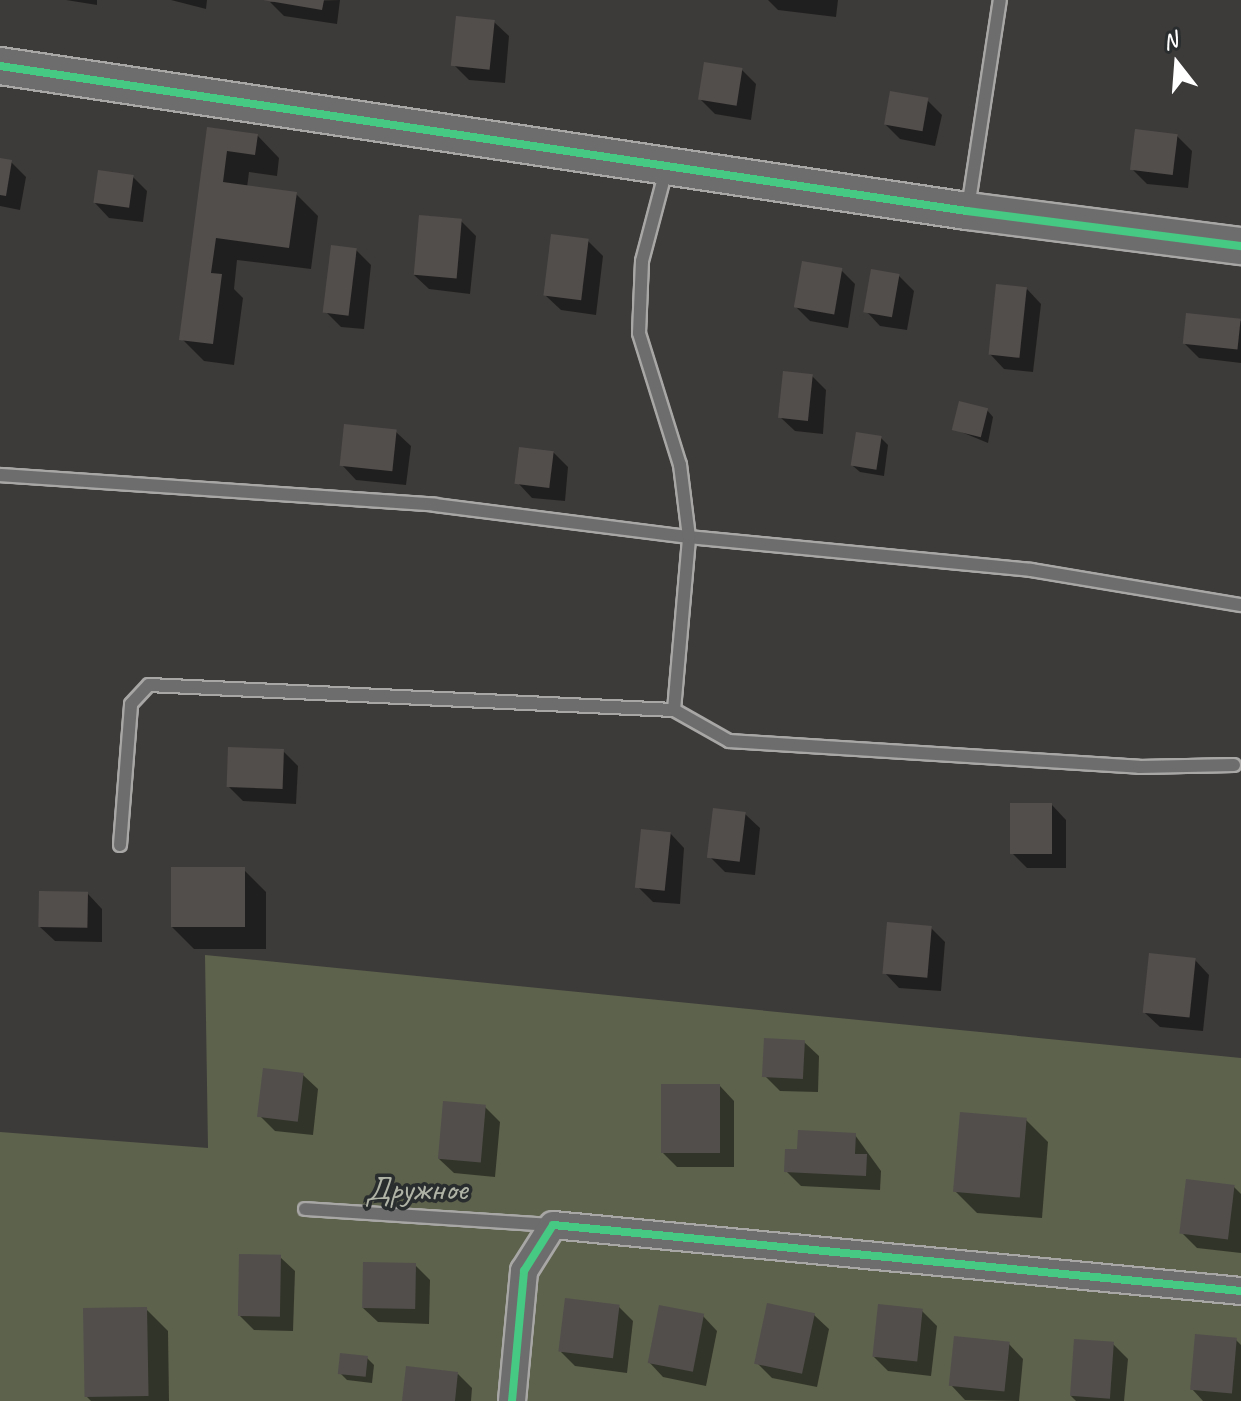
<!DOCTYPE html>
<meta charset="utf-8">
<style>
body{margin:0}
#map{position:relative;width:1241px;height:1401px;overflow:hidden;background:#3d3b3a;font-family:Caveat,sans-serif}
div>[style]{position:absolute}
.green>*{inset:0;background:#5d624c}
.shadow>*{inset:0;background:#0007}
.building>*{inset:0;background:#524e4c;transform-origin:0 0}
.roads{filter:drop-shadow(2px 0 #a8a7a6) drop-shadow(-2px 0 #a8a7a6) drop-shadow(0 2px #a8a7a6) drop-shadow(0 -2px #a8a7a6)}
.lane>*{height:12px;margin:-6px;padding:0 6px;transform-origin:6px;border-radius:6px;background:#6d6d6d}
.street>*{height:26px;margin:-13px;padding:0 13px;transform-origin:13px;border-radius:13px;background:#6d6d6d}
.secondary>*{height:36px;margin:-18px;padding:0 18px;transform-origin:18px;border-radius:18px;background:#6d6d6d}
.cycleway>*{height:8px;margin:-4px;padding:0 4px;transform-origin:4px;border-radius:4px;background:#46c982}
span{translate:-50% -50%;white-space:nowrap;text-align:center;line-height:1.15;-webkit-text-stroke:7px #2a2d2e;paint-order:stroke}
.park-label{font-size:34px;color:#b0b4a7}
.north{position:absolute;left:1137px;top:24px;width:80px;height:80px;-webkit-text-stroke:6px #2a2d2e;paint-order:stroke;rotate:343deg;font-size:22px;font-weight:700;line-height:32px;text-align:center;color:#fff}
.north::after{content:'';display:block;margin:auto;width:28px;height:36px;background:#fff;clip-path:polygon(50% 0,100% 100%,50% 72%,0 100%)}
</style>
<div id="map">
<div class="green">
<div style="clip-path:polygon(205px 955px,1241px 1058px,1241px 1401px,0 1401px,0 1132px,208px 1148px)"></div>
</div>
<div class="shadow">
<div style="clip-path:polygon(66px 0,97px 0,97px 5px)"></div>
<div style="clip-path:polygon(171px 0,207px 0,206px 9px)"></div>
<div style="clip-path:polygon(340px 0,337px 24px,284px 16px,270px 2px)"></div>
<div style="clip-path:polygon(768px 0,838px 0,836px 17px,778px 10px)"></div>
<div style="clip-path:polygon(494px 22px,509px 36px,505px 83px,469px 80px,454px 65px)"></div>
<div style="clip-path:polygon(742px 70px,756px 84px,751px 120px,715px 114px,700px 99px)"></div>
<div style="clip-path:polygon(927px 100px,942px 115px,935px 146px,900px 139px,885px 124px)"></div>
<div style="clip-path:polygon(209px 129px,257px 135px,279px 158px,277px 176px,249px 172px,247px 188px,296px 194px,318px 216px,311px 269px,237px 260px,234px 289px,243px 298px,234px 365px,204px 361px,182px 339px)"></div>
<div style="clip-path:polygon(1177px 136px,1192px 151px,1188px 188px,1147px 184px,1133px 170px)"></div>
<div style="clip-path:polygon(0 160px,11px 162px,26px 177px,20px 210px,0 206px)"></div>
<div style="clip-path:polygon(133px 177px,147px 191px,143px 222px,109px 218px,95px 203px)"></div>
<div style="clip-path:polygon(461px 221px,476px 236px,470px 294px,429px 289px,414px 275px)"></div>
<div style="clip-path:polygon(588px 241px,603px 256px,596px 315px,561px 310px,546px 296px)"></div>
<div style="clip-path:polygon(356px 250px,371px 265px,364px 329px,341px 327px,326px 312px)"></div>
<div style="clip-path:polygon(841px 270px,855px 284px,848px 328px,810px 321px,796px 307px)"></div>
<div style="clip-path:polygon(899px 276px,914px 291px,907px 330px,880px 326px,866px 311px)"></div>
<div style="clip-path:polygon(1027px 289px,1041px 304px,1033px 372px,1004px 369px,990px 354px)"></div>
<div style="clip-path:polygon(1241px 321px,1241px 363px,1199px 358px,1184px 343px)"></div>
<div style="clip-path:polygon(812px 376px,826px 390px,823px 434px,795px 431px,780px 417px)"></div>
<div style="clip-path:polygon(987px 410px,993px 417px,988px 443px,954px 429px)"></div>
<div style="clip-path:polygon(396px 432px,411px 446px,406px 485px,356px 480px,342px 465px)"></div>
<div style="clip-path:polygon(881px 438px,888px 445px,884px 476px,860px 472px,853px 466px)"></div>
<div style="clip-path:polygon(553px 452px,568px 467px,565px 501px,532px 498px,518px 483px)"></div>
<div style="clip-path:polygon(283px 751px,298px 766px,296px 804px,243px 801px,228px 786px)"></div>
<div style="clip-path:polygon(1052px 805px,1066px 820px,1066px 868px,1027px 868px,1012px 853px)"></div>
<div style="clip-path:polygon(745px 814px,760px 828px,755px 875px,725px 872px,710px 857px)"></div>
<div style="clip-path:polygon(670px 833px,684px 848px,680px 904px,653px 902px,638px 887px)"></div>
<div style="clip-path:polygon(244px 870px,266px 892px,266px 949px,194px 949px,172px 927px)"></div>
<div style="clip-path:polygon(88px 894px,102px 909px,102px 942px,55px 941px,40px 927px)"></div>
<div style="clip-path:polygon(931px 928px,945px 942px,941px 991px,899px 988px,885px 973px)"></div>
<div style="clip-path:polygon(1195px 960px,1209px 975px,1203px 1031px,1160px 1027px,1145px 1013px)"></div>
<div style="clip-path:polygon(804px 1042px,819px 1056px,818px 1092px,780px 1091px,765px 1076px)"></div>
<div style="clip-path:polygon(303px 1075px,318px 1089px,313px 1135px,275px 1131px,260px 1116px)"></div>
<div style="clip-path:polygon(720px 1086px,734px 1101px,734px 1167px,677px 1167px,662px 1152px)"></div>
<div style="clip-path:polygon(485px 1107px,500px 1122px,495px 1177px,454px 1173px,439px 1159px)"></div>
<div style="clip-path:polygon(1026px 1120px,1048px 1142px,1042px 1218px,977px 1213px,955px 1191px)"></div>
<div style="clip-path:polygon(855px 1135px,881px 1171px,880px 1190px,801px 1186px,786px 1171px,799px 1151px)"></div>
<div style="clip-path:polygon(1234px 1187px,1241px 1194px,1241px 1253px,1197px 1248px,1182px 1233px)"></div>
<div style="clip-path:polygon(280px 1257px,295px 1271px,293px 1331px,254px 1330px,239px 1315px)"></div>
<div style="clip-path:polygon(415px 1265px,430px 1280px,429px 1324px,378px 1322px,363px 1308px)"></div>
<div style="clip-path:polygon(619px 1307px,633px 1321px,627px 1373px,575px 1366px,561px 1352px)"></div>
<div style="clip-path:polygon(146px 1309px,168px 1331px,169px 1401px,91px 1401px,86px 1396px)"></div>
<div style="clip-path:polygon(922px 1311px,937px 1326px,931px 1376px,888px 1371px,874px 1357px)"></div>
<div style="clip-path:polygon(814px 1315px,829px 1329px,817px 1387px,772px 1378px,757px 1363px)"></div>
<div style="clip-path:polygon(703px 1316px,717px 1331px,706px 1386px,663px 1377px,649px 1362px)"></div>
<div style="clip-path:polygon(1236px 1340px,1241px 1345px,1241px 1401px,1203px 1401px,1192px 1389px)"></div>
<div style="clip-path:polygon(1009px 1344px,1023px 1359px,1019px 1401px,965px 1400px,951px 1385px)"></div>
<div style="clip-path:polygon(1113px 1344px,1128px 1359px,1124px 1401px,1076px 1401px,1071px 1396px)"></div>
<div style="clip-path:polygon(367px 1358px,374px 1365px,372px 1383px,347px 1380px,340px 1373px)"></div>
<div style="clip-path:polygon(458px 1374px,472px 1388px,471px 1401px,404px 1401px)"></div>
</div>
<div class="building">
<div style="clip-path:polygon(263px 0,324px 0,322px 10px)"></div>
<div style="left:456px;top:16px;width:39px;height:50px;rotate:6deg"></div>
<div style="left:704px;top:62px;width:39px;height:38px;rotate:9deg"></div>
<div style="left:890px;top:91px;width:39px;height:34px;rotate:10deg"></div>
<div style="clip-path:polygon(207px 127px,258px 134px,255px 155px,227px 151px,223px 182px,297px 192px,289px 248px,216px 238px,211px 273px,222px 274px,213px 344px,179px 340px)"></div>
<div style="left:1135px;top:129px;width:43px;height:41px;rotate:7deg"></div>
<div style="clip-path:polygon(0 158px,12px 160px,6px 196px,0 195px)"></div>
<div style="left:98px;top:170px;width:36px;height:33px;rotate:8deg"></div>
<div style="left:419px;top:215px;width:43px;height:60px;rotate:5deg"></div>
<div style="left:551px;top:234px;width:38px;height:62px;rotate:7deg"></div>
<div style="left:331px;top:245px;width:26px;height:68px;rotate:7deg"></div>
<div style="left:802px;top:261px;width:41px;height:47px;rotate:10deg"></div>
<div style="left:871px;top:269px;width:29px;height:44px;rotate:10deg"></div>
<div style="left:996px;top:284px;width:31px;height:71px;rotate:6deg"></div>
<div style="left:1186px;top:313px;width:55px;height:31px;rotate:6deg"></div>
<div style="left:783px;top:371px;width:30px;height:47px;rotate:6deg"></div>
<div style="left:959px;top:401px;width:30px;height:30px;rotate:14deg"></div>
<div style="left:344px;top:424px;width:53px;height:42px;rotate:6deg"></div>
<div style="left:856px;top:432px;width:26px;height:34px;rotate:9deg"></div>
<div style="left:519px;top:447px;width:35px;height:37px;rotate:7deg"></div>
<div style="left:228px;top:747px;width:56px;height:40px;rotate:2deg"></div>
<div style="left:1010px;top:803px;width:42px;height:51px"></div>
<div style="left:713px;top:808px;width:33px;height:50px;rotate:7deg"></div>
<div style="left:641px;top:829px;width:30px;height:59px;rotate:6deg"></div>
<div style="left:171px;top:867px;width:74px;height:60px"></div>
<div style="left:39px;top:891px;width:49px;height:36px;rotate:1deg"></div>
<div style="left:887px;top:922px;width:45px;height:52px;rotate:5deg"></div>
<div style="left:1149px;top:953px;width:47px;height:60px;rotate:6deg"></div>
<div style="left:764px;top:1038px;width:41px;height:39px;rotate:3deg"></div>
<div style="left:263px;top:1068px;width:41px;height:49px;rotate:7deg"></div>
<div style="left:661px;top:1084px;width:59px;height:69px"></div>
<div style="left:443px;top:1101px;width:43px;height:58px;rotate:5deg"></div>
<div style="left:960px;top:1112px;width:67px;height:80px;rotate:5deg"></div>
<div style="clip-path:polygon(798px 1130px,856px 1133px,855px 1154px,867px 1154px,866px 1176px,784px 1172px,785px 1149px,797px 1149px)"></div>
<div style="left:1186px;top:1179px;width:49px;height:55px;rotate:7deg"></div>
<div style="left:239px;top:1254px;width:42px;height:62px;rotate:1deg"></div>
<div style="left:363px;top:1262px;width:53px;height:46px;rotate:1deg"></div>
<div style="left:565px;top:1298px;width:55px;height:54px;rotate:7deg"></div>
<div style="left:767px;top:1303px;width:49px;height:62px;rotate:12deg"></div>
<div style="left:878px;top:1304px;width:45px;height:53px;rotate:6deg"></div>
<div style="left:659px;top:1305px;width:46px;height:59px;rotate:11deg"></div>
<div style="left:147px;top:1307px;width:89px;height:64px;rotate:89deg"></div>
<div style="left:1195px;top:1334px;width:42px;height:56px;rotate:5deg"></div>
<div style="left:954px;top:1336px;width:56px;height:50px;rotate:6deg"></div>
<div style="left:1074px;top:1339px;width:40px;height:57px;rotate:4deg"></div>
<div style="left:340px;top:1353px;width:28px;height:21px;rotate:6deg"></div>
<div style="clip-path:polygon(406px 1366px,458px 1372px,455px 1401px,402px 1401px)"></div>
</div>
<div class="roads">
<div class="lane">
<div style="left:968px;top:208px;width:210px;rotate:-81.3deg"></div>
<div style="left:0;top:475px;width:436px;rotate:3.9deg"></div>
<div style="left:435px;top:505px;width:256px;rotate:7.2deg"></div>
<div style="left:689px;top:537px;width:344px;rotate:5.5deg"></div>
<div style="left:1031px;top:570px;width:213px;rotate:9.5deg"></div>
<div style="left:674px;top:710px;width:63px;rotate:29.4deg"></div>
<div style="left:729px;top:741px;width:411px;rotate:3.6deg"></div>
<div style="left:1139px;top:767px;width:95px;rotate:-1.2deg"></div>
<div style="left:120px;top:845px;width:141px;rotate:-85.5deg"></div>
<div style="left:131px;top:704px;width:26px;rotate:-47deg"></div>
<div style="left:149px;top:685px;width:526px;rotate:2.73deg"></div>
<div style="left:674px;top:710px;width:174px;rotate:-85deg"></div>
<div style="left:689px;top:537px;width:73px;rotate:-97.1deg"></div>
<div style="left:680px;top:465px;width:138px;rotate:-107.3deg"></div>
<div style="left:639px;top:333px;width:72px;rotate:-87.6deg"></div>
<div style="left:642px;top:261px;width:94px;rotate:-75.2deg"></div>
<div style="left:305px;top:1209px;width:249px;rotate:3.7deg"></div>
</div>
<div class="street">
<div style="left:512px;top:1401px;width:131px;rotate:-84.7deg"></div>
<div style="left:524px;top:1271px;width:54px;rotate:-57.8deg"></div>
<div style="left:553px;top:1225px;width:691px;rotate:5.48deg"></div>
</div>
<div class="secondary">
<div style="left:0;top:66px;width:978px;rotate:8.53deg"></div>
<div style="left:967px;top:211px;width:276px;rotate:7.3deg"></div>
</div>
</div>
<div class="cycleway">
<div style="left:0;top:66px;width:978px;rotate:8.53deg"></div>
<div style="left:967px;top:211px;width:276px;rotate:7.3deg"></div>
<div style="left:512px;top:1401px;width:131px;rotate:-84.7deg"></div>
<div style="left:524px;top:1271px;width:54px;rotate:-57.8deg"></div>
<div style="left:553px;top:1225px;width:691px;rotate:5.48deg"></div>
</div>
<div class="park-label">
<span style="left:416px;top:1189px">Дружное</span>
</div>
<div class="north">N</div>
</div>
